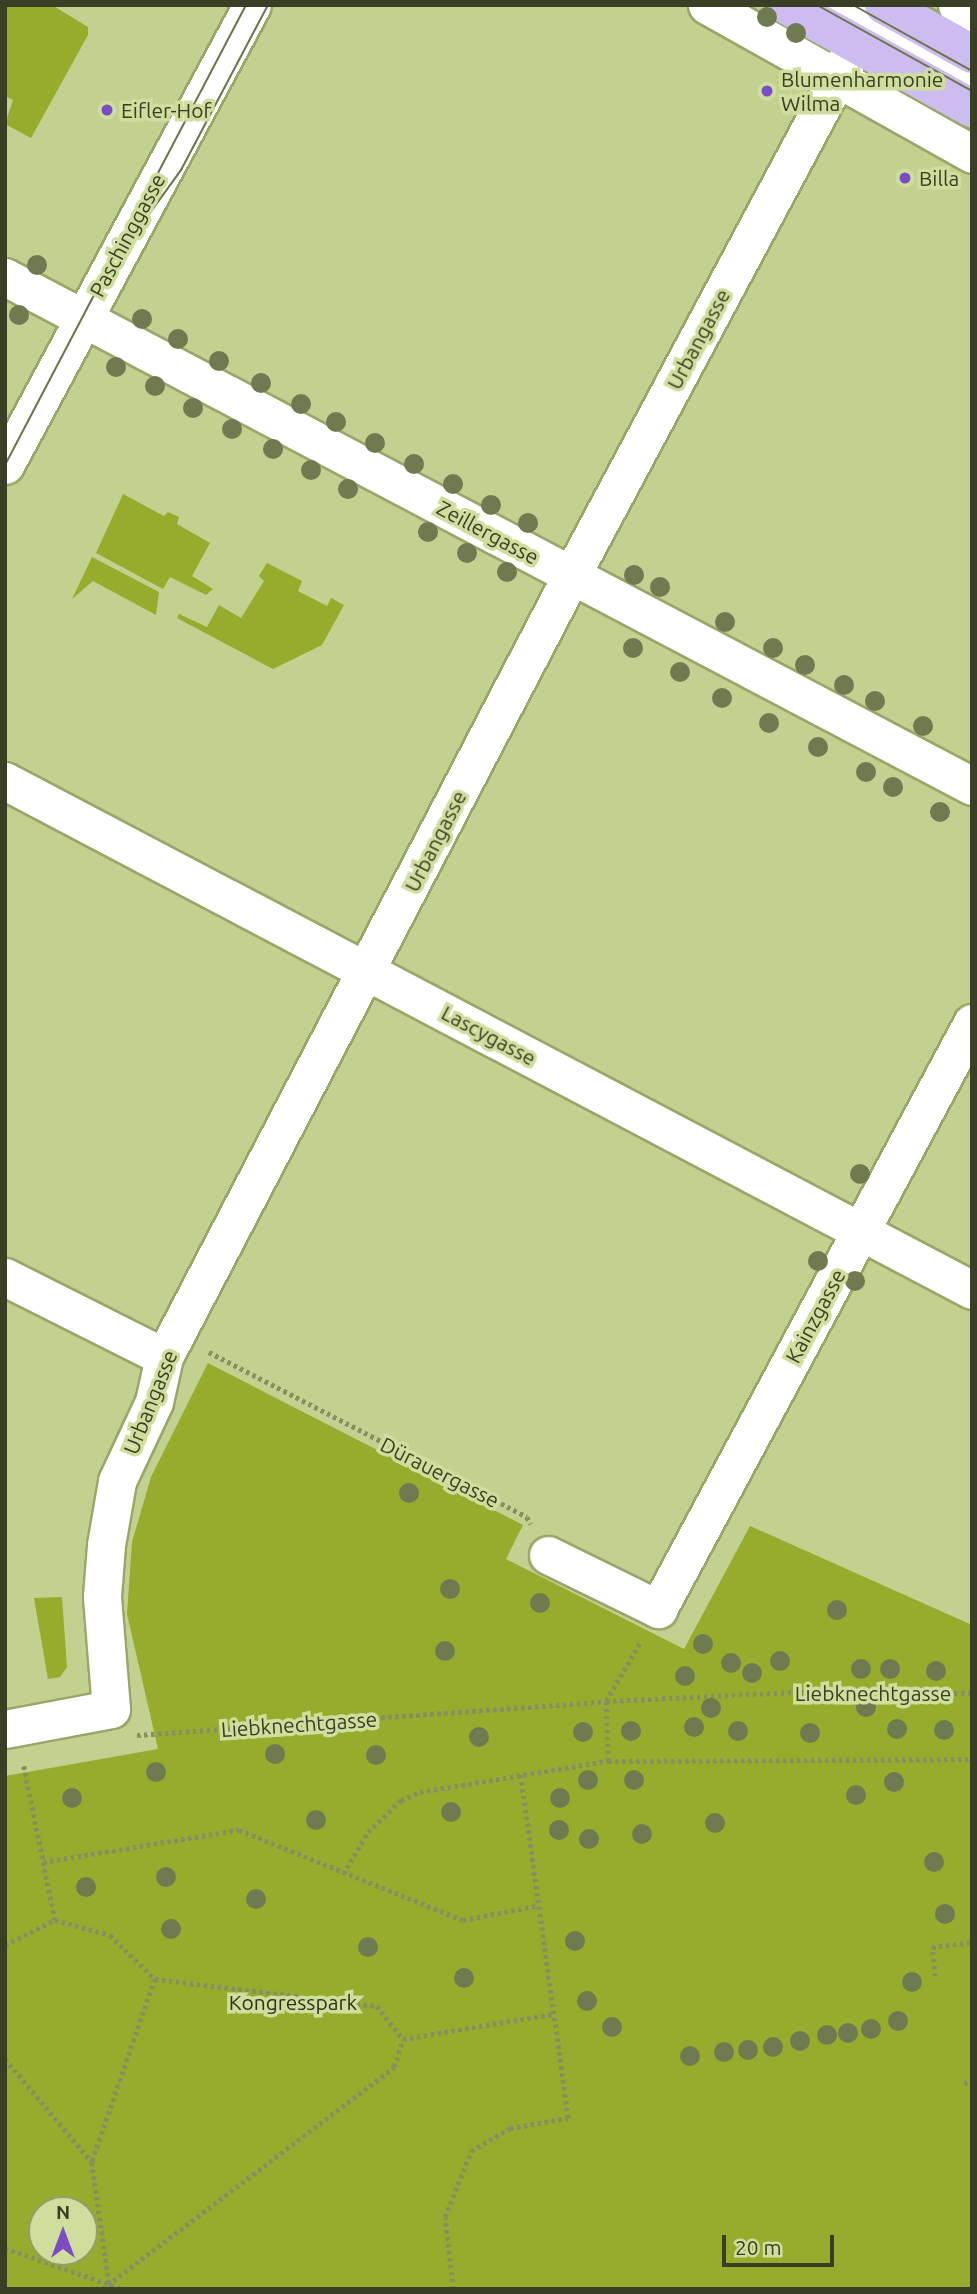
<!DOCTYPE html>
<meta charset="utf-8">
<style>
body{margin:0}
#map{position:relative;width:977px;height:2294px;overflow:hidden;background:#c2d190;font-family:Ubuntu,sans-serif}
div>[style]{position:absolute}
.green>*{inset:0;background:#97ab2d}
.path>*{height:4.5px;margin-top:-2.25px;transform-origin:0;background:repeating-linear-gradient(90deg,#859060 0 3.5px,transparent 0 7px)}
.roads{filter:drop-shadow(2px 0 #99a667) drop-shadow(-2px 0 #99a667) drop-shadow(0 2px #99a667) drop-shadow(0 -2px #99a667)}
.minor>*{height:37px;margin:-18.5px;padding:0 18.5px;transform-origin:18.5px;border-radius:18.5px;background:#fff}
.major>*{height:38px;margin:-19px;padding:0 19px;transform-origin:19px;border-radius:19px;background:#cdbcf0}
.tram>*{height:2px;margin:-1px;padding:0 1px;transform-origin:1px;border-radius:1px;background:#6b744b}
.trees>*{width:20px;height:20px;margin:-10px;border-radius:50%;background:#707a50}
.dots>*{width:19px;height:19px;translate:-50% -50%;box-sizing:border-box;border:4px solid #cfde9d;border-radius:50%}
span{translate:-50% -50%;white-space:nowrap;text-align:center;line-height:1.15;-webkit-text-stroke:7px #cfde9d;paint-order:stroke}
.poi-label{font-size:21px;color:#393f24}
.left{translate:0 -50%;text-align:left}
.street-label{font-size:21px;color:#393f24}
.park-label{font-size:21px;color:#2d321b}
.frame{position:absolute;inset:0;border:7px solid #393f24;pointer-events:none}
.north{position:absolute;left:28px;top:2196px;width:70px;height:70px;box-sizing:border-box;background:#cfde9d;border:2px solid #939e6d;border-radius:50%;rotate:0deg;font-size:19px;font-weight:700;line-height:28px;text-align:center;color:#393f24}
.north::after{content:'';display:block;margin:auto;width:24px;height:32px;background:#7c4cc4;clip-path:polygon(50% 0,100% 100%,50% 72%,0 100%)}
.scale{position:absolute;left:722px;top:2235px;width:112px;height:32px;box-sizing:border-box;border:4px solid #393f24;border-top:0;padding-left:9px;font-size:21px;line-height:24px;white-space:nowrap;color:#393f24;-webkit-text-stroke:5px #cfde9d;paint-order:stroke}
</style>
<div id="map">
<div class="green">
<div style="clip-path:polygon(5px 5px,52px 5px,88px 27px,88px 35px,31px 138px,5px 124px,13px 100px,5px 96px)"></div>
<div style="clip-path:polygon(123px 494px,164px 516px,168px 512px,179px 517px,177px 524px,210px 543px,192px 576px,213px 589px,206px 595px,170px 577px,163px 589px,96px 553px)"></div>
<div style="clip-path:polygon(92px 557px,159px 592px,156px 615px,93px 581px,72px 599px)"></div>
<div style="clip-path:polygon(267px 563px,302px 581px,298px 591px,327px 606px,331px 598px,344px 605px,322px 645px,273px 669px,177px 618px,179px 614px,207px 627px,219px 605px,241px 618px,264px 581px,259px 576px)"></div>
<div style="clip-path:polygon(evenodd,208px 1363px,523px 1525px,506px 1559px,684px 1649px,750px 1526px,972px 1625px,972px 2289px,5px 2289px,5px 1776px,158px 1749px,127px 1614px,132px 1542px,151px 1477px,208px 1363px,42px 2210px,84px 2210px,84px 2252px,42px 2252px,42px 2210px)"></div>
<div style="clip-path:polygon(62px 1597px,67px 1667px,60px 1677px,48px 1679px,34px 1598px)"></div>
</div>
<div class="path">
<div style="left:209px;top:1352px;width:358px;rotate:27.4deg"></div>
<div style="left:527px;top:1517px;width:8px;rotate:60deg"></div>
<div style="left:137px;top:1735px;width:470px;rotate:-4.1deg"></div>
<div style="left:606px;top:1701px;width:69px;rotate:-59.7deg"></div>
<div style="left:608px;top:1761px;width:364px;rotate:-0.3deg"></div>
<div style="left:24px;top:1766px;width:157px;rotate:78.6deg"></div>
<div style="left:55px;top:1920px;width:57px;rotate:15.3deg"></div>
<div style="left:110px;top:1935px;width:63px;rotate:44.4deg"></div>
<div style="left:155px;top:1979px;width:194px;rotate:109deg"></div>
<div style="left:92px;top:2162px;width:122px;rotate:82deg"></div>
<div style="left:43px;top:1862px;width:199px;rotate:-9.3deg"></div>
<div style="left:239px;top:1830px;width:241px;rotate:21.9deg"></div>
<div style="left:463px;top:1920px;width:74px;rotate:-10.9deg"></div>
<div style="left:343px;top:1874px;width:49px;rotate:-59.2deg"></div>
<div style="left:368px;top:1832px;width:46px;rotate:-44.1deg"></div>
<div style="left:401px;top:1800px;width:21px;rotate:-23deg"></div>
<div style="left:420px;top:1792px;width:191px;rotate:-9.4deg"></div>
<div style="left:608px;top:1761px;width:60px;rotate:-91.9deg"></div>
<div style="left:606px;top:1701px;width:194px;rotate:-2.7deg"></div>
<div style="left:800px;top:1692px;width:172px;rotate:0.3deg"></div>
<div style="left:5px;top:1945px;width:56px;rotate:-26.6deg"></div>
<div style="left:935px;top:1976px;width:29px;rotate:-96deg"></div>
<div style="left:932px;top:1947px;width:40px;rotate:-7.1deg"></div>
<div style="left:155px;top:1979px;width:224px;rotate:6.9deg"></div>
<div style="left:377px;top:2006px;width:42px;rotate:51.8deg"></div>
<div style="left:403px;top:2039px;width:152px;rotate:-9.5deg"></div>
<div style="left:5px;top:2059px;width:135px;rotate:49.8deg"></div>
<div style="left:964px;top:2083px;width:8px;rotate:-14deg"></div>
<div style="left:971px;top:2231px;width:1px"></div>
<div style="left:5px;top:2248px;width:124px;rotate:19.3deg"></div>
<div style="left:102px;top:2289px;width:367px;rotate:-37.2deg"></div>
<div style="left:394px;top:2067px;width:29px;rotate:-72deg"></div>
<div style="left:453px;top:2289px;width:72px;rotate:-96.3deg"></div>
<div style="left:445px;top:2217px;width:71px;rotate:-68.5deg"></div>
<div style="left:471px;top:2151px;width:45px;rotate:-30.5deg"></div>
<div style="left:510px;top:2128px;width:59px;rotate:-9.8deg"></div>
<div style="left:568px;top:2118px;width:348px;rotate:-97.9deg"></div>
</div>
<div class="roads">
<div class="minor">
<div style="left:707px;top:5px;width:304px;rotate:29.3deg"></div>
<div style="left:836px;top:5px;width:155px;rotate:28.9deg"></div>
<div style="left:957px;top:5px;width:17px;rotate:28deg"></div>
<div style="left:5px;top:277px;width:1093px;rotate:27.76deg"></div>
<div style="left:5px;top:465px;width:522px;rotate:-61.77deg"></div>
<div style="left:5px;top:781px;width:1093px;rotate:27.76deg"></div>
<div style="left:5px;top:1277px;width:178px;rotate:26.7deg"></div>
<div style="left:548px;top:1555px;width:123px;rotate:26.1deg"></div>
<div style="left:658px;top:1609px;width:665px;rotate:-61.82deg"></div>
<div style="left:5px;top:1729px;width:108px;rotate:-10.7deg"></div>
<div style="left:111px;top:1709px;width:113px;rotate:-94.6deg"></div>
<div style="left:102px;top:1596px;width:51px;rotate:-85.5deg"></div>
<div style="left:106px;top:1545px;width:65px;rotate:-80.2deg"></div>
<div style="left:117px;top:1481px;width:87px;rotate:-64.9deg"></div>
<div style="left:154px;top:1402px;width:46px;rotate:-77.5deg"></div>
<div style="left:164px;top:1357px;width:881px;rotate:-62.47deg"></div>
<div style="left:571px;top:576px;width:647px;rotate:-61.89deg"></div>
</div>
<div class="major">
<div style="left:786px;top:5px;width:213px;rotate:29deg"></div>
<div style="left:884px;top:5px;width:101px;rotate:29.1deg"></div>
</div>
</div>
<div class="tram">
<div style="left:817px;top:5px;width:177px;rotate:29deg"></div>
<div style="left:853px;top:5px;width:136px;rotate:29deg"></div>
<div style="left:136px;top:232px;width:77px;rotate:-54deg"></div>
<div style="left:181px;top:170px;width:187px;rotate:-62.2deg"></div>
<div style="left:5px;top:465px;width:519px;rotate:-62.35deg"></div>
</div>
<div class="trees">
<div style="left:767px;top:17px"></div>
<div style="left:796px;top:33px"></div>
<div style="left:37px;top:265px"></div>
<div style="left:19px;top:315px"></div>
<div style="left:142px;top:319px"></div>
<div style="left:178px;top:339px"></div>
<div style="left:219px;top:361px"></div>
<div style="left:116px;top:367px"></div>
<div style="left:261px;top:383px"></div>
<div style="left:155px;top:386px"></div>
<div style="left:301px;top:404px"></div>
<div style="left:193px;top:408px"></div>
<div style="left:336px;top:422px"></div>
<div style="left:232px;top:429px"></div>
<div style="left:375px;top:443px"></div>
<div style="left:273px;top:449px"></div>
<div style="left:414px;top:464px"></div>
<div style="left:311px;top:470px"></div>
<div style="left:453px;top:484px"></div>
<div style="left:348px;top:489px"></div>
<div style="left:491px;top:505px"></div>
<div style="left:528px;top:523px"></div>
<div style="left:428px;top:532px"></div>
<div style="left:467px;top:553px"></div>
<div style="left:507px;top:572px"></div>
<div style="left:634px;top:575px"></div>
<div style="left:660px;top:587px"></div>
<div style="left:725px;top:622px"></div>
<div style="left:633px;top:648px"></div>
<div style="left:773px;top:648px"></div>
<div style="left:805px;top:665px"></div>
<div style="left:680px;top:672px"></div>
<div style="left:844px;top:685px"></div>
<div style="left:722px;top:698px"></div>
<div style="left:875px;top:701px"></div>
<div style="left:769px;top:723px"></div>
<div style="left:923px;top:726px"></div>
<div style="left:818px;top:747px"></div>
<div style="left:866px;top:772px"></div>
<div style="left:893px;top:787px"></div>
<div style="left:940px;top:812px"></div>
<div style="left:860px;top:1174px"></div>
<div style="left:818px;top:1261px"></div>
<div style="left:855px;top:1281px"></div>
<div style="left:409px;top:1493px"></div>
<div style="left:450px;top:1589px"></div>
<div style="left:540px;top:1603px"></div>
<div style="left:837px;top:1610px"></div>
<div style="left:703px;top:1644px"></div>
<div style="left:445px;top:1651px"></div>
<div style="left:780px;top:1661px"></div>
<div style="left:731px;top:1663px"></div>
<div style="left:861px;top:1669px"></div>
<div style="left:890px;top:1669px"></div>
<div style="left:936px;top:1671px"></div>
<div style="left:752px;top:1673px"></div>
<div style="left:685px;top:1676px"></div>
<div style="left:866px;top:1707px"></div>
<div style="left:711px;top:1708px"></div>
<div style="left:694px;top:1727px"></div>
<div style="left:897px;top:1729px"></div>
<div style="left:944px;top:1730px"></div>
<div style="left:631px;top:1731px"></div>
<div style="left:738px;top:1731px"></div>
<div style="left:583px;top:1732px"></div>
<div style="left:810px;top:1733px"></div>
<div style="left:479px;top:1737px"></div>
<div style="left:275px;top:1754px"></div>
<div style="left:376px;top:1755px"></div>
<div style="left:156px;top:1772px"></div>
<div style="left:588px;top:1780px"></div>
<div style="left:634px;top:1780px"></div>
<div style="left:894px;top:1782px"></div>
<div style="left:856px;top:1795px"></div>
<div style="left:72px;top:1798px"></div>
<div style="left:560px;top:1798px"></div>
<div style="left:451px;top:1812px"></div>
<div style="left:316px;top:1820px"></div>
<div style="left:715px;top:1823px"></div>
<div style="left:559px;top:1830px"></div>
<div style="left:642px;top:1834px"></div>
<div style="left:589px;top:1839px"></div>
<div style="left:934px;top:1862px"></div>
<div style="left:166px;top:1877px"></div>
<div style="left:86px;top:1887px"></div>
<div style="left:256px;top:1899px"></div>
<div style="left:945px;top:1914px"></div>
<div style="left:171px;top:1929px"></div>
<div style="left:575px;top:1941px"></div>
<div style="left:368px;top:1947px"></div>
<div style="left:464px;top:1978px"></div>
<div style="left:912px;top:1982px"></div>
<div style="left:587px;top:2001px"></div>
<div style="left:898px;top:2021px"></div>
<div style="left:612px;top:2027px"></div>
<div style="left:871px;top:2029px"></div>
<div style="left:848px;top:2033px"></div>
<div style="left:827px;top:2035px"></div>
<div style="left:800px;top:2041px"></div>
<div style="left:773px;top:2047px"></div>
<div style="left:748px;top:2050px"></div>
<div style="left:724px;top:2052px"></div>
<div style="left:690px;top:2056px"></div>
</div>
<div class="dots">
<div style="left:767px;top:91px;background:#7c4cc4"></div>
<div style="left:107px;top:110px;background:#7c4cc4"></div>
<div style="left:905px;top:178px;background:#7c4cc4"></div>
</div>
<div class="poi-label">
<span class="left" style="left:781px;top:91px">Blumenharmonie<br>Wilma</span>
<span class="left" style="left:121px;top:110px">Eifler-Hof</span>
<span class="left" style="left:919px;top:178px">Billa</span>
</div>
<div class="street-label">
<span style="left:127px;top:235px;rotate:-62deg">Paschinggasse</span>
<span style="left:698px;top:339px;rotate:-62deg">Urbangasse</span>
<span style="left:488px;top:532px;rotate:28deg">Zeillergasse</span>
<span style="left:435px;top:841px;rotate:-63deg">Urbangasse</span>
<span style="left:489px;top:1035px;rotate:28deg">Lascygasse</span>
<span style="left:815px;top:1316px;rotate:-62deg">Kainzgasse</span>
<span style="left:150px;top:1402px;rotate:-68deg">Urbangasse</span>
<span style="left:440px;top:1472px;rotate:27deg">Dürauergasse</span>
<span style="left:873px;top:1693px">Liebknechtgasse</span>
<span style="left:299px;top:1724px;rotate:-4deg">Liebknechtgasse</span>
</div>
<div class="park-label">
<span style="left:293px;top:2002px">Kongresspark</span>
</div>
<div class="frame"></div>
<div class="north">N</div>
<div class="scale">20 m</div>
</div>
